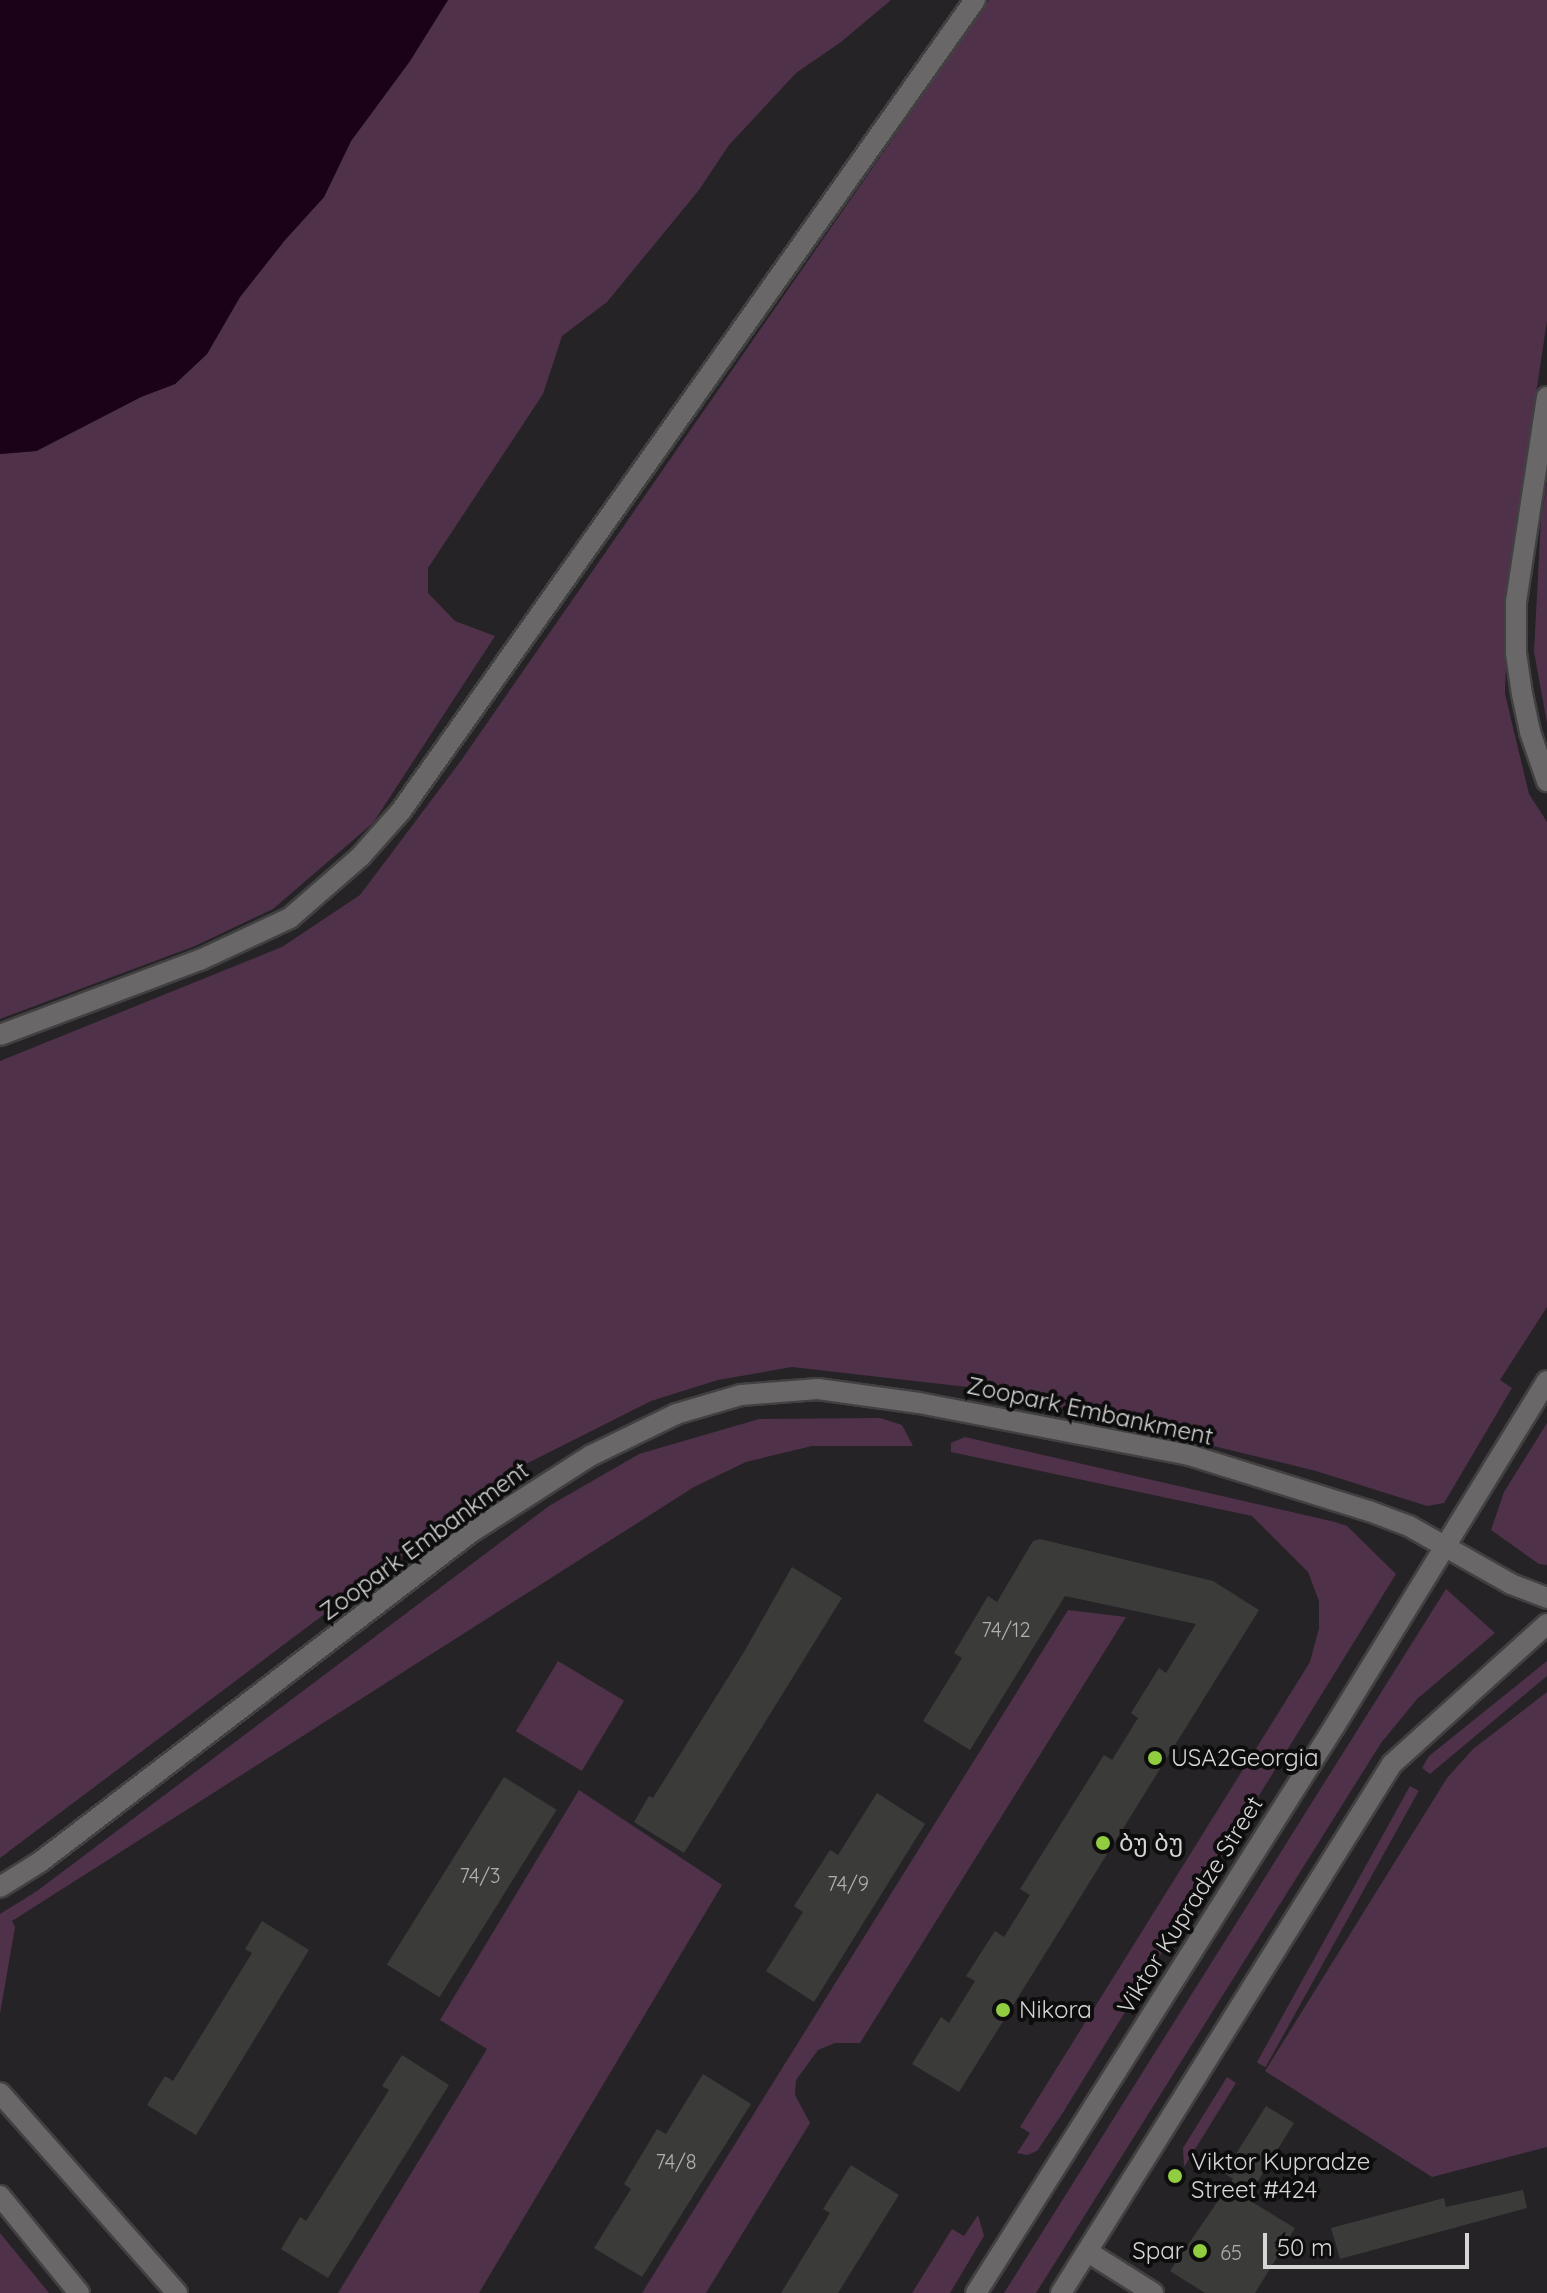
<!DOCTYPE html>
<meta charset="utf-8">
<style>
body{margin:0}
#map{position:relative;width:1547px;height:2293px;overflow:hidden;background:#252325;font-family:Quicksand,"Noto Sans Georgian",sans-serif}
div>[style]{position:absolute}
.green>*{inset:0;background:#50314a;transform-origin:0 0}
.water>*{inset:0;background:#1c0219}
.building>*{inset:0;background:#3b3c3a;transform-origin:0 0}
.roads{filter:drop-shadow(2px 0 #424142) drop-shadow(-2px 0 #424142) drop-shadow(0 2px #424142) drop-shadow(0 -2px #424142)}
.minor>*{height:20px;margin:-10px;padding:0 10px;transform-origin:10px;border-radius:10px;background:#6a6769}
.secondary>*{height:20px;margin:-10px;padding:0 10px;transform-origin:10px;border-radius:10px;background:#6a6769}
.dots>*{width:22px;height:22px;translate:-50% -50%;box-sizing:border-box;border:4px solid #0e0d0d;border-radius:50%}
span{translate:-50% -50%;white-space:nowrap;text-align:center;line-height:1.15;-webkit-text-stroke:8px #0e0d0d;paint-order:stroke}
.number-label{font-size:20px;color:#b0b0b0}
.number-label span{-webkit-text-stroke-width:0}
.street-label{font-size:24px;color:#d7d6d7}
.poi-label{font-size:24px;color:#d7d6d7}
.left{translate:0 -50%;text-align:left}
.right{translate:-100% -50%;text-align:right}
.scale{position:absolute;left:1263px;top:2233px;width:206px;height:36px;box-sizing:border-box;border:4px solid #d7d6d7;border-top:0;padding-left:10px;font-size:24px;line-height:28px;white-space:nowrap;color:#d7d6d7;-webkit-text-stroke:6px #0e0d0d;paint-order:stroke}
</style>
<div id="map">
<div class="green">
<div style="clip-path:polygon(448px 0,891px 0,841px 42px,796px 73px,729px 145px,699px 190px,607px 302px,562px 336px,543px 394px,428px 568px,428px 593px,455px 621px,495px 636px,373px 823px,273px 909px,195px 946px,0 1019px,0 454px,37px 451px,141px 397px,175px 384px,207px 354px,240px 297px,285px 240px,324px 197px,351px 141px,410px 61px)"></div>
<div style="clip-path:polygon(989px 0,1547px 0,1547px 321px,1509px 572px,1505px 694px,1529px 794px,1547px 822px,1547px 1307px,1500px 1380px,1512px 1388px,1444px 1503px,1427px 1506px,1316px 1471px,976px 1388px,792px 1367px,718px 1380px,651px 1401px,520px 1467px,0 1858px,0 1061px,282px 947px,360px 895px,460px 762px)"></div>
<div style="clip-path:polygon(1547px 483px,1547px 723px,1534px 652px,1541px 518px)"></div>
<div style="clip-path:polygon(880px 1418px,902px 1425px,913px 1446px,812px 1446px,746px 1462px,694px 1487px,12px 1921px,15px 1927px,0 2014px,0 1914px,37px 1891px,549px 1506px,639px 1454px,759px 1419px)"></div>
<div style="clip-path:polygon(1547px 1423px,1547px 1565px,1539px 1564px,1491px 1530px,1504px 1492px)"></div>
<div style="clip-path:polygon(965px 1437px,1335px 1522px,1347px 1526px,1396px 1574px,1062px 2114px,1037px 2151px,1027px 2155px,1017px 2153px,1030px 2133px,1020px 2127px,1310px 1662px,1319px 1628px,1319px 1601px,1308px 1572px,1252px 1516px,951px 1452px,951px 1443px)"></div>
<div style="clip-path:polygon(1446px 1589px,1495px 1633px,1417px 1699px,1381px 1743px,1036px 2293px,1004px 2293px)"></div>
<div style="clip-path:polygon(1068px 1610px,1126px 1617px,860px 2043px,835px 2043px,818px 2050px,796px 2080px,795px 2095px,810px 2123px,706px 2293px,642px 2293px)"></div>
<div style="left:558px;top:1661px;width:77px;height:82px;rotate:31deg"></div>
<div style="clip-path:polygon(1547px 1661px,1547px 1676px,1430px 1774px,1422px 1768px,1429px 1756px)"></div>
<div style="clip-path:polygon(1547px 1692px,1547px 2147px,1432px 2177px,1265px 2071px,1447px 1778px,1473px 1749px)"></div>
<div style="left:1410px;top:1786px;width:10px;height:316px;rotate:29deg"></div>
<div style="clip-path:polygon(579px 1790px,722px 1885px,479px 2293px,338px 2293px,487px 2049px,440px 2020px)"></div>
<div style="clip-path:polygon(1227px 2077px,1236px 2083px,1184px 2167px,1183px 2148px)"></div>
<div style="clip-path:polygon(978px 2215px,984px 2236px,950px 2293px,912px 2293px,952px 2229px,964px 2236px)"></div>
<div style="clip-path:polygon(0 2233px,49px 2293px,0 2293px)"></div>
</div>
<div class="water">
<div style="clip-path:polygon(0 0,448px 0,410px 61px,351px 141px,324px 197px,285px 240px,240px 297px,207px 354px,175px 384px,141px 397px,36px 451px,0 454px)"></div>
</div>
<div class="building">
<div style="clip-path:polygon(1040px 1539px,1213px 1581px,1259px 1610px,959px 2092px,912px 2064px,941px 2017px,949px 2023px,975px 1981px,966px 1976px,995px 1931px,1004px 1937px,1030px 1895px,1020px 1889px,1104px 1755px,1112px 1760px,1138px 1718px,1131px 1713px,1159px 1668px,1166px 1673px,1196px 1624px,1065px 1596px,970px 1750px,923px 1721px,962px 1658px,954px 1653px,988px 1596px,997px 1602px,1033px 1541px)"></div>
<div style="clip-path:polygon(792px 1567px,842px 1598px,684px 1853px,634px 1822px,649px 1796px,653px 1798px,744px 1652px)"></div>
<div style="left:504px;top:1777px;width:62px;height:221px;rotate:32deg"></div>
<div style="clip-path:polygon(877px 1793px,925px 1824px,814px 2002px,766px 1971px,803px 1912px,794px 1906px,830px 1850px,838px 1855px)"></div>
<div style="clip-path:polygon(262px 1921px,309px 1950px,196px 2135px,147px 2105px,165px 2076px,173px 2081px,252px 1953px,245px 1949px)"></div>
<div style="clip-path:polygon(402px 2055px,449px 2085px,328px 2278px,281px 2249px,300px 2217px,306px 2221px,389px 2090px,382px 2086px)"></div>
<div style="clip-path:polygon(703px 2074px,751px 2104px,642px 2277px,594px 2248px,631px 2189px,624px 2184px,657px 2129px,666px 2134px)"></div>
<div style="clip-path:polygon(1266px 2106px,1294px 2123px,1247px 2199px,1295px 2228px,1255px 2293px,1205px 2293px,1170px 2271px,1233px 2179px,1224px 2173px)"></div>
<div style="clip-path:polygon(851px 2165px,899px 2195px,838px 2293px,781px 2293px,830px 2213px,823px 2209px)"></div>
<div style="clip-path:polygon(1523px 2190px,1527px 2208px,1340px 2259px,1331px 2228px,1444px 2198px,1446px 2207px)"></div>
</div>
<div class="roads">
<div class="minor">
<div style="left:0;top:1035px;width:214px;rotate:-20.6deg"></div>
<div style="left:200px;top:960px;width:99px;rotate:-25deg"></div>
<div style="left:290px;top:918px;width:94px;rotate:-41.1deg"></div>
<div style="left:361px;top:856px;width:60px;rotate:-48.4deg"></div>
<div style="left:401px;top:811px;width:994px;rotate:-54.71deg"></div>
<div style="left:0;top:2093px;width:267px;rotate:48.5deg"></div>
<div style="left:0;top:2196px;width:125px;rotate:50.8deg"></div>
<div style="left:1088px;top:2252px;width:77px;rotate:32.2deg"></div>
</div>
<div class="secondary">
<div style="left:1547px;top:397px;width:206px;rotate:98.6deg"></div>
<div style="left:1516px;top:601px;width:52px;rotate:90deg"></div>
<div style="left:1516px;top:653px;width:41px;rotate:81.7deg"></div>
<div style="left:1522px;top:694px;width:39px;rotate:78deg"></div>
<div style="left:1530px;top:732px;width:52px;rotate:70.9deg"></div>
<div style="left:0;top:1887px;width:47px;rotate:-32deg"></div>
<div style="left:40px;top:1862px;width:541px;rotate:-37.42deg"></div>
<div style="left:470px;top:1533px;width:143px;rotate:-32.7deg"></div>
<div style="left:590px;top:1456px;width:96px;rotate:-26deg"></div>
<div style="left:676px;top:1414px;width:68px;rotate:-16.3deg"></div>
<div style="left:741px;top:1395px;width:77px;rotate:-4.5deg"></div>
<div style="left:818px;top:1389px;width:102px;rotate:7.9deg"></div>
<div style="left:919px;top:1403px;width:275px;rotate:10.9deg"></div>
<div style="left:1189px;top:1455px;width:189px;rotate:17.3deg"></div>
<div style="left:1369px;top:1511px;width:43px;rotate:20.6deg"></div>
<div style="left:1409px;top:1526px;width:117px;rotate:29.6deg"></div>
<div style="left:1511px;top:1584px;width:39px;rotate:21deg"></div>
<div style="left:976px;top:2293px;width:670px;rotate:-57.69deg"></div>
<div style="left:1334px;top:1727px;width:406px;rotate:-58.4deg"></div>
<div style="left:1061px;top:2293px;width:624px;rotate:-57.97deg"></div>
<div style="left:1392px;top:1764px;width:209px;rotate:-42.1deg"></div>
</div>
</div>
<div class="dots">
<div style="left:1155px;top:1758px;background:#90cd40"></div>
<div style="left:1103px;top:1843px;background:#90cd40"></div>
<div style="left:1003px;top:2010px;background:#90cd40"></div>
<div style="left:1175px;top:2176px;background:#90cd40"></div>
<div style="left:1200px;top:2251px;background:#90cd40"></div>
</div>
<div class="number-label">
<span style="left:1006px;top:1629px">74/12</span>
<span style="left:480px;top:1875px">74/3</span>
<span style="left:848px;top:1883px">74/9</span>
<span style="left:676px;top:2161px">74/8</span>
<span style="left:1231px;top:2252px">65</span>
</div>
<div class="street-label">
<span style="left:1090px;top:1411px;rotate:12deg">Zoopark Embankment</span>
<span style="left:424px;top:1541px;rotate:-36deg">Zoopark Embankment</span>
<span style="left:1190px;top:1905px;rotate:-58deg">Viktor Kupradze Street</span>
</div>
<div class="poi-label">
<span class="left" style="left:1171px;top:1758px">USA2Georgia</span>
<span class="left" style="left:1119px;top:1843px">ბუ ბუ</span>
<span class="left" style="left:1019px;top:2010px">Nikora</span>
<span class="left" style="left:1191px;top:2176px">Viktor Kupradze<br>Street #424</span>
<span class="right" style="left:1184px;top:2251px">Spar</span>
</div>
<div class="scale">50 m</div>
</div>
